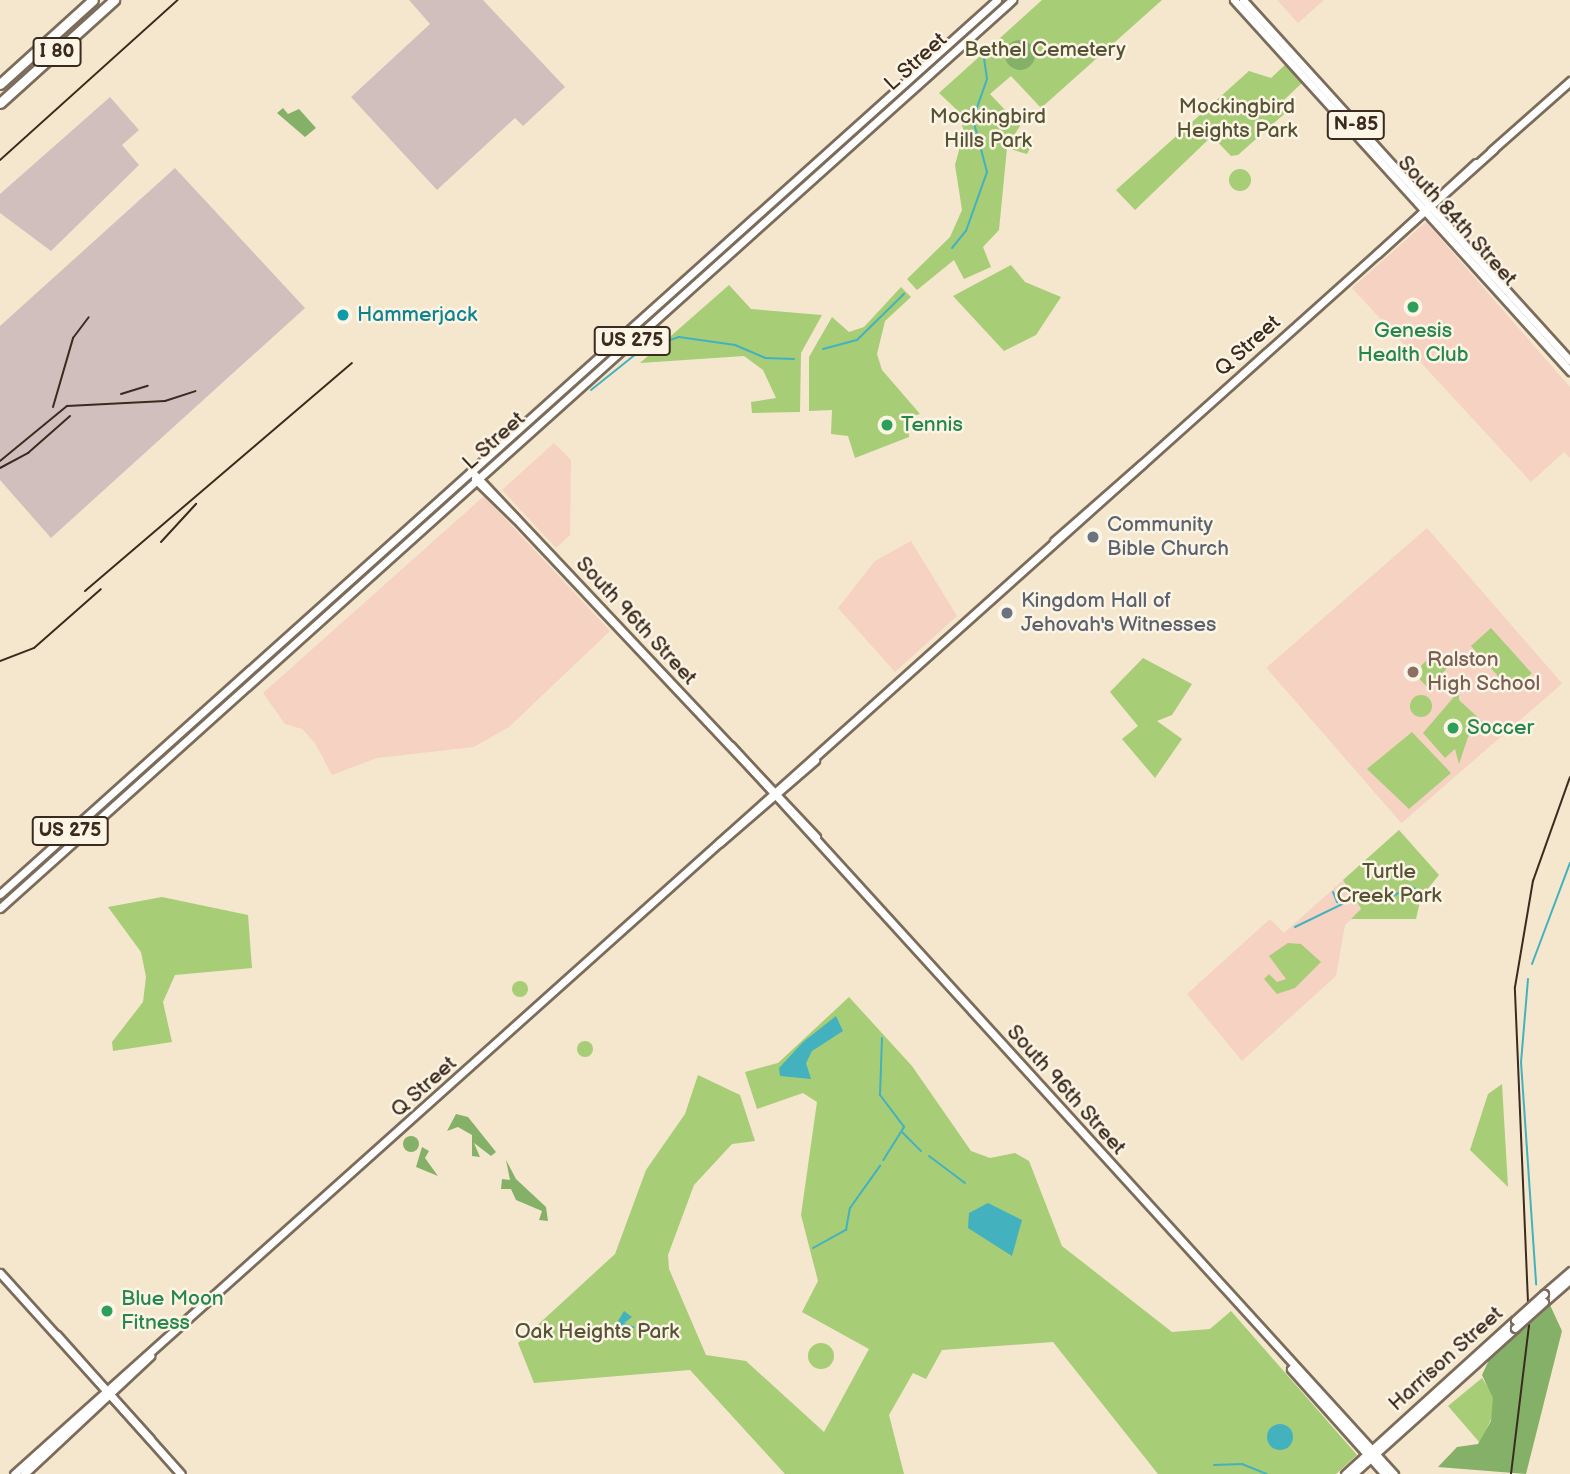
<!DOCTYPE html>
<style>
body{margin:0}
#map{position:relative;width:1570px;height:1474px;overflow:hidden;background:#f4e7cd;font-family:"Balsamiq Sans",sans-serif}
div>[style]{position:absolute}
.built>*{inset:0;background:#f6d2c3;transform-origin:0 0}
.industrial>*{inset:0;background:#d1bfbd}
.green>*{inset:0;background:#a7cd77;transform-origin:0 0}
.round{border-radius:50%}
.forest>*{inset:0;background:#85b068}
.water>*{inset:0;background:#43b2be}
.stream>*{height:2px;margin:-1px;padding:0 1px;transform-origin:1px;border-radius:1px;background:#43b2be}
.roads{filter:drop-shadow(2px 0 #7c6c5b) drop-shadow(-2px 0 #7c6c5b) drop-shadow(0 2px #7c6c5b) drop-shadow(0 -2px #7c6c5b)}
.major>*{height:7px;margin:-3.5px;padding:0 3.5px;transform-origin:3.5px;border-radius:3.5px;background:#fff}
.highway>*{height:9px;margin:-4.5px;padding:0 4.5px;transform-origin:4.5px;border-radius:4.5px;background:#fff}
.rail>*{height:2px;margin:-1px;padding:0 1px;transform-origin:1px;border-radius:1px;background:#3b2a1e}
.bridges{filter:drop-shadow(2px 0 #7c6c5b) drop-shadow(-2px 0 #7c6c5b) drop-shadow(0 2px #7c6c5b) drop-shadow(0 -2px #7c6c5b)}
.major-bridge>*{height:7px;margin:-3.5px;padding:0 3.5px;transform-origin:3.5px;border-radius:3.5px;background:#fff}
.dots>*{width:19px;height:19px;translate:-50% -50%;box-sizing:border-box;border:4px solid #fcf5e5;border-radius:50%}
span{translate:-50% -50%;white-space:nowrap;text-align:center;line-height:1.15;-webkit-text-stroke:5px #fcf5e5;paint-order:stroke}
.shield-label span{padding:2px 5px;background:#fcf5e5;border:2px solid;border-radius:5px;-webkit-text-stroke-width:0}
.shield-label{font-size:19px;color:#3b2a1e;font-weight:700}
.park-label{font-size:21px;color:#565334}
.street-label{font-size:21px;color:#3b2a1e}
.culture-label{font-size:21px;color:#0d838f}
.left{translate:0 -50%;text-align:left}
.leisure-label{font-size:21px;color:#27864d}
.worship-label{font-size:21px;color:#5b616d}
.education-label{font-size:21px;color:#785e54}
</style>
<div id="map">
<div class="built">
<div style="clip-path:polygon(1277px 0,1324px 0,1298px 23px)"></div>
<div style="clip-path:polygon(1426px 222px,1570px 387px,1570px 458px,1564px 452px,1531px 482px,1352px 288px)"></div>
<div style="clip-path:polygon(554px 443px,571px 460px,570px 535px,556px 548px,502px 490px)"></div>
<div style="clip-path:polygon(484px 496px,610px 631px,509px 727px,474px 747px,377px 758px,332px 775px,315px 743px,302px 729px,285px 724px,263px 693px)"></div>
<div style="left:1427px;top:528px;width:206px;height:213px;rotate:49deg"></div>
<div style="clip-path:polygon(911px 541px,957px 616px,895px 672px,838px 608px,875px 561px)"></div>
<div style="clip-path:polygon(1343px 880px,1361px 910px,1345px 925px,1336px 976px,1242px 1061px,1187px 994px,1270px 919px,1284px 933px)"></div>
</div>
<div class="industrial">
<div style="clip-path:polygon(409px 0,483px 0,565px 87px,523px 126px,515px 118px,437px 190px,351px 97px,430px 24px)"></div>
<div style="clip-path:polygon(110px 97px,139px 130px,122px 145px,139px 165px,51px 251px,0 213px,0 194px)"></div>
<div style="clip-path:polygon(175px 168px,305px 308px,51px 538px,0 480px,0 326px)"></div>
</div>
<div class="green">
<div style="clip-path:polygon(1042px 0,1162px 0,1041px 108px,1011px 76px,990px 94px,1020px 126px,1013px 137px,1030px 148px,1027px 154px,1007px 148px,999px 230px,983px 247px,991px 267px,964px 279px,954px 260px,917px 290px,907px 279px,950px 237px,962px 210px,955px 165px,964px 132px,958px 111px,939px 93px)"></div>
<div style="clip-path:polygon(1286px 64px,1303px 82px,1284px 100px,1291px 108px,1238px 155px,1231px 156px,1212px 136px,1135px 210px,1116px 190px,1249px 71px,1271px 78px)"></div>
<div class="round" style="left:1229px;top:169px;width:22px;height:22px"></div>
<div style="clip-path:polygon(1011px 265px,1025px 282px,1061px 297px,1036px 335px,1004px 351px,953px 296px)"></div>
<div style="clip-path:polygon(729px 285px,751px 309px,822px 315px,801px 353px,800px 412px,752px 413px,751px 402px,776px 398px,763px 370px,744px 356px,640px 363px)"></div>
<div style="clip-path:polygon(901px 287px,911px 297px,885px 321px,877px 354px,882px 370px,920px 414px,908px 417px,909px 437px,855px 458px,848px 436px,831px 434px,832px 410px,809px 411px,809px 357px,832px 317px,849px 332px,864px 327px)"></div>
<div style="left:1491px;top:628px;width:61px;height:27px;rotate:48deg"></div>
<div style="left:1437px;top:650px;width:20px;height:33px;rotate:45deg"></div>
<div style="clip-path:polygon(1143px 658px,1192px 684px,1172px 715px,1157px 721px,1182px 739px,1155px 778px,1122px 739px,1138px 726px,1110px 692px)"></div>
<div style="clip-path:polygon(1459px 691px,1459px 700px,1484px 723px,1468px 737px,1459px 764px,1455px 749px,1445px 758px,1423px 733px)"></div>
<div class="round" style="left:1410px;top:695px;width:22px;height:22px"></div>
<div style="clip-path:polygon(1412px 732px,1451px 773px,1409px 809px,1367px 769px)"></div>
<div style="clip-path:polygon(1399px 830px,1439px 875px,1421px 897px,1416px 919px,1351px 919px,1361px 909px,1343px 880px)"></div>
<div style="clip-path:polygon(162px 897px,248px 915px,252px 968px,175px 975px,163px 1002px,172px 1042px,113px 1051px,112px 1042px,143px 1002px,146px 977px,141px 952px,108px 907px)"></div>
<div style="clip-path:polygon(1288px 943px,1301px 944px,1321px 962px,1295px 988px,1277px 994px,1264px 979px,1269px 974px,1277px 982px,1286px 979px,1269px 956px)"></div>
<div class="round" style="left:512px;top:981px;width:16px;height:16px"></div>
<div style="clip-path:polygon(849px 997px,912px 1066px,971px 1151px,990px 1158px,1015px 1153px,1029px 1161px,1062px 1246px,1172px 1332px,1210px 1329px,1231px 1311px,1357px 1455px,1336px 1474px,1158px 1474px,1053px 1342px,942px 1350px,926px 1379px,913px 1373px,889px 1415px,904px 1474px,785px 1474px,690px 1370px,534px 1383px,518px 1343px,615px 1254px,646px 1170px,685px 1114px,698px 1075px,740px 1095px,755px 1141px,732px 1144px,694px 1185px,668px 1255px,669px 1269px,706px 1355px,746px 1361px,824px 1432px,869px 1349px,802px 1312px,818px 1281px,801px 1215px,817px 1102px,803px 1093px,757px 1109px,745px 1072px,778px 1063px)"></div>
<div class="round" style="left:577px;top:1041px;width:16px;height:16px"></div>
<div style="clip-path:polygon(1502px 1084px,1508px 1187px,1470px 1150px,1488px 1094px)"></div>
<div class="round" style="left:808px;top:1343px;width:26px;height:26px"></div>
<div style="clip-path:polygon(1482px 1378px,1494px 1396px,1494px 1413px,1480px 1443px,1448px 1406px)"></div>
</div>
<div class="forest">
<div class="round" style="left:1005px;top:40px;width:30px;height:30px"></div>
<div style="clip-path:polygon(283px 108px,288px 114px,299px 109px,316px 128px,305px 137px,277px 113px)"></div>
<div style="clip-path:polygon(456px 1114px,468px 1117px,496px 1152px,491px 1156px,474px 1143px,480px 1157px,472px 1156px,472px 1135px,458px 1127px,447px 1131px)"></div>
<div class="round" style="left:403px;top:1136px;width:16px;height:16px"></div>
<div style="clip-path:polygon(422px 1147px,429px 1151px,425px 1158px,438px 1176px,416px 1167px)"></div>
<div style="clip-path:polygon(506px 1160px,516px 1179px,546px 1207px,548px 1221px,539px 1220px,542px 1211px,516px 1200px,511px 1189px,501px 1189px,502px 1179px,510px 1180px)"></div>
<div style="clip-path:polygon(1550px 1305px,1562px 1331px,1526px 1474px,1438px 1467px,1457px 1447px,1478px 1444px,1491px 1421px,1493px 1398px,1482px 1375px,1489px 1360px)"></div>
</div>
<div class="water">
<div style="clip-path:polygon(836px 1016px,843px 1031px,812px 1051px,806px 1063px,811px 1079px,780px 1076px,779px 1068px,803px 1042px)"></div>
<div style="clip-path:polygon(988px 1203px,1022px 1220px,1012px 1256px,968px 1228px,969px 1213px)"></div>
<div style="clip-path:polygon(624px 1311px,632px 1317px,624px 1323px,635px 1327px,624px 1336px,615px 1326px)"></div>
<div class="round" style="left:1267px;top:1424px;width:26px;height:26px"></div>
</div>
<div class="stream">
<div style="left:952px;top:248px;width:22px;rotate:-51deg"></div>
<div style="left:966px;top:231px;width:63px;rotate:-70.4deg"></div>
<div style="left:987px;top:172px;width:55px;rotate:-104.8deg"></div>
<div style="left:973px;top:119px;width:42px;rotate:-70.7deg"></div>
<div style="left:987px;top:79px;width:29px;rotate:-98deg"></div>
<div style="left:823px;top:349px;width:35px;rotate:-15deg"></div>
<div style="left:857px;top:340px;width:66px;rotate:-44.4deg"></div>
<div style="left:591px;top:390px;width:64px;rotate:-38.7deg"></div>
<div style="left:641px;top:350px;width:40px;rotate:-18.9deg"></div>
<div style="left:679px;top:337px;width:57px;rotate:8.1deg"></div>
<div style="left:735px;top:345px;width:33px;rotate:23deg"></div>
<div style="left:765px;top:358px;width:29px;rotate:2deg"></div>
<div style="left:1333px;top:892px;width:11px;rotate:68deg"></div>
<div style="left:1295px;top:927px;width:73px;rotate:-25.9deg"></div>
<div style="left:1361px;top:895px;width:25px;rotate:9deg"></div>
<div style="left:1386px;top:899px;width:29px;rotate:-25deg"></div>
<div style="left:1412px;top:887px;width:9px;rotate:32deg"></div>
<div style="left:1532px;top:964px;width:108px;rotate:-69.4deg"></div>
<div style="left:1528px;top:979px;width:83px;rotate:94.8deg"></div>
<div style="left:1521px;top:1062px;width:223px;rotate:86.1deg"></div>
<div style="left:882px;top:1038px;width:57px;rotate:92deg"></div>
<div style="left:880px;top:1095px;width:40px;rotate:53deg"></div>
<div style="left:904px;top:1127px;width:39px;rotate:122deg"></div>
<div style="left:902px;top:1132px;width:27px;rotate:45deg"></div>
<div style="left:929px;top:1156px;width:45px;rotate:36.9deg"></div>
<div style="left:813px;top:1248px;width:38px;rotate:-29deg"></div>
<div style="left:846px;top:1230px;width:22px;rotate:-80deg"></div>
<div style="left:850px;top:1208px;width:52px;rotate:-54.5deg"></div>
<div style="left:1214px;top:1465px;width:28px;rotate:-2deg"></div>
<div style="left:1242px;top:1464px;width:27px;rotate:22deg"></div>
</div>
<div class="roads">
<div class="major">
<div style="left:1234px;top:0;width:501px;rotate:47.83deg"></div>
<div style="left:1243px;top:0;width:487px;rotate:47.8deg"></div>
<div style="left:1491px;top:151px;width:106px;rotate:-41.5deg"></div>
<div style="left:1377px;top:254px;width:134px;rotate:-42.6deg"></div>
<div style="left:471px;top:471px;width:503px;rotate:46.69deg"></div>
<div style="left:475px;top:479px;width:57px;rotate:44.3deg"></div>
<div style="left:1054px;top:541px;width:117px;rotate:-41.2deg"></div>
<div style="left:731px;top:746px;width:985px;rotate:47.68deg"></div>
<div style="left:719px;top:843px;width:127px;rotate:-40.8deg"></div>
<div style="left:0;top:894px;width:1339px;rotate:-41.88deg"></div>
<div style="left:0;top:908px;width:1360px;rotate:-41.9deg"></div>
<div style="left:0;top:1273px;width:224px;rotate:47.9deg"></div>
<div style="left:1544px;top:1294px;width:35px;rotate:-41deg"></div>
<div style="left:1544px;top:1302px;width:35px;rotate:-41deg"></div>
<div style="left:57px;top:1335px;width:186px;rotate:48.3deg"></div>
<div style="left:1291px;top:1369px;width:141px;rotate:48.2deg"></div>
<div style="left:14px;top:1474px;width:1986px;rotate:-41.84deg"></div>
<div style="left:24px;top:1474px;width:173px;rotate:-43.1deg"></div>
<div style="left:1345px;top:1474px;width:229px;rotate:-42.2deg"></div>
<div style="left:1353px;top:1474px;width:218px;rotate:-42deg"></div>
</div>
<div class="highway">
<div style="left:0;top:84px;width:125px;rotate:-42.1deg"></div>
<div style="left:0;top:103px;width:154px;rotate:-42.1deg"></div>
</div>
</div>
<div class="rail">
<div style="left:0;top:160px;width:239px;rotate:-42deg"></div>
<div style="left:121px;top:394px;width:28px;rotate:-17deg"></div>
<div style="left:53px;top:407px;width:72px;rotate:-73.8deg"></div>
<div style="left:73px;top:338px;width:26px;rotate:-53deg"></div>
<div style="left:0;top:461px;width:87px;rotate:-39.4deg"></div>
<div style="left:67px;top:406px;width:98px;rotate:-2.9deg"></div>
<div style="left:165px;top:401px;width:32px;rotate:-18deg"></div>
<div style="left:0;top:468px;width:32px;rotate:-28deg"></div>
<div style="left:28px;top:453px;width:56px;rotate:-41.4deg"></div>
<div style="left:161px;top:542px;width:52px;rotate:-47.4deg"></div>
<div style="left:85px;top:591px;width:351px;rotate:-40.5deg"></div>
<div style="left:0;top:661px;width:36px;rotate:-21deg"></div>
<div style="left:34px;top:648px;width:89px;rotate:-41.4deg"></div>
<div style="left:1511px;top:1474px;width:149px;rotate:-83.1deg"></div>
<div style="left:1529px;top:1326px;width:339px;rotate:-92.4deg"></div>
<div style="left:1515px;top:987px;width:108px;rotate:-80.4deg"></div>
<div style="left:1533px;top:881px;width:110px;rotate:-70.4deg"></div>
</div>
<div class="bridges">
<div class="major-bridge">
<div style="left:1515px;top:1320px;width:39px;rotate:-42deg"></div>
<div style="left:1515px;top:1328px;width:39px;rotate:-42deg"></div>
</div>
</div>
<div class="dots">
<div style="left:1413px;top:307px;background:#2e9e5b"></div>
<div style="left:343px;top:315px;background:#0f9aa8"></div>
<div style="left:887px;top:425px;background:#2e9e5b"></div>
<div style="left:1093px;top:537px;background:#6b7280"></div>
<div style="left:1007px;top:613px;background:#6b7280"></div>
<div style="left:1413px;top:672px;background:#8d6e63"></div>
<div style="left:1453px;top:728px;background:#2e9e5b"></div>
<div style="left:107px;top:1311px;background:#2e9e5b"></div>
</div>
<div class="shield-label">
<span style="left:57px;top:52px">I 80</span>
<span style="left:1356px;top:125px">N-85</span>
<span style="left:632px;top:341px">US 275</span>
<span style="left:70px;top:831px">US 275</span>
</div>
<div class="park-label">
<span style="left:1045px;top:50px">Bethel Cemetery</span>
<span style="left:1237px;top:119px">Mockingbird<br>Heights Park</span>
<span style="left:988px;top:129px">Mockingbird<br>Hills Park</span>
<span style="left:1389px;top:884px">Turtle<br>Creek Park</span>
<span style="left:597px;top:1332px">Oak Heights Park</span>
</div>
<div class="street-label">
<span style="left:916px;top:62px;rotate:-42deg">L Street</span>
<span style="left:1457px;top:221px;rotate:48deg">South 84th Street</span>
<span style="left:1248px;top:346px;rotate:-42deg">Q Street</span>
<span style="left:494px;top:441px;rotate:-42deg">L Street</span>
<span style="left:636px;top:621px;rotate:47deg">South 96th Street</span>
<span style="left:424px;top:1087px;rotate:-42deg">Q Street</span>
<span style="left:1066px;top:1090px;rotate:48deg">South 96th Street</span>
<span style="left:1446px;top:1359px;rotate:-42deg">Harrison Street</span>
</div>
<div class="culture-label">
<span class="left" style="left:357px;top:315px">Hammerjack</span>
</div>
<div class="leisure-label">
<span style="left:1413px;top:343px">Genesis<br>Health Club</span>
<span class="left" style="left:901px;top:425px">Tennis</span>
<span class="left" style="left:1467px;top:728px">Soccer</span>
<span class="left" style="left:121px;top:1311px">Blue Moon<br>Fitness</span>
</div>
<div class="worship-label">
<span class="left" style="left:1107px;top:537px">Community<br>Bible Church</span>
<span class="left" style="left:1021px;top:613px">Kingdom Hall of<br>Jehovah's Witnesses</span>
</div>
<div class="education-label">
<span class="left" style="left:1427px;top:672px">Ralston<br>High School</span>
</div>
</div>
